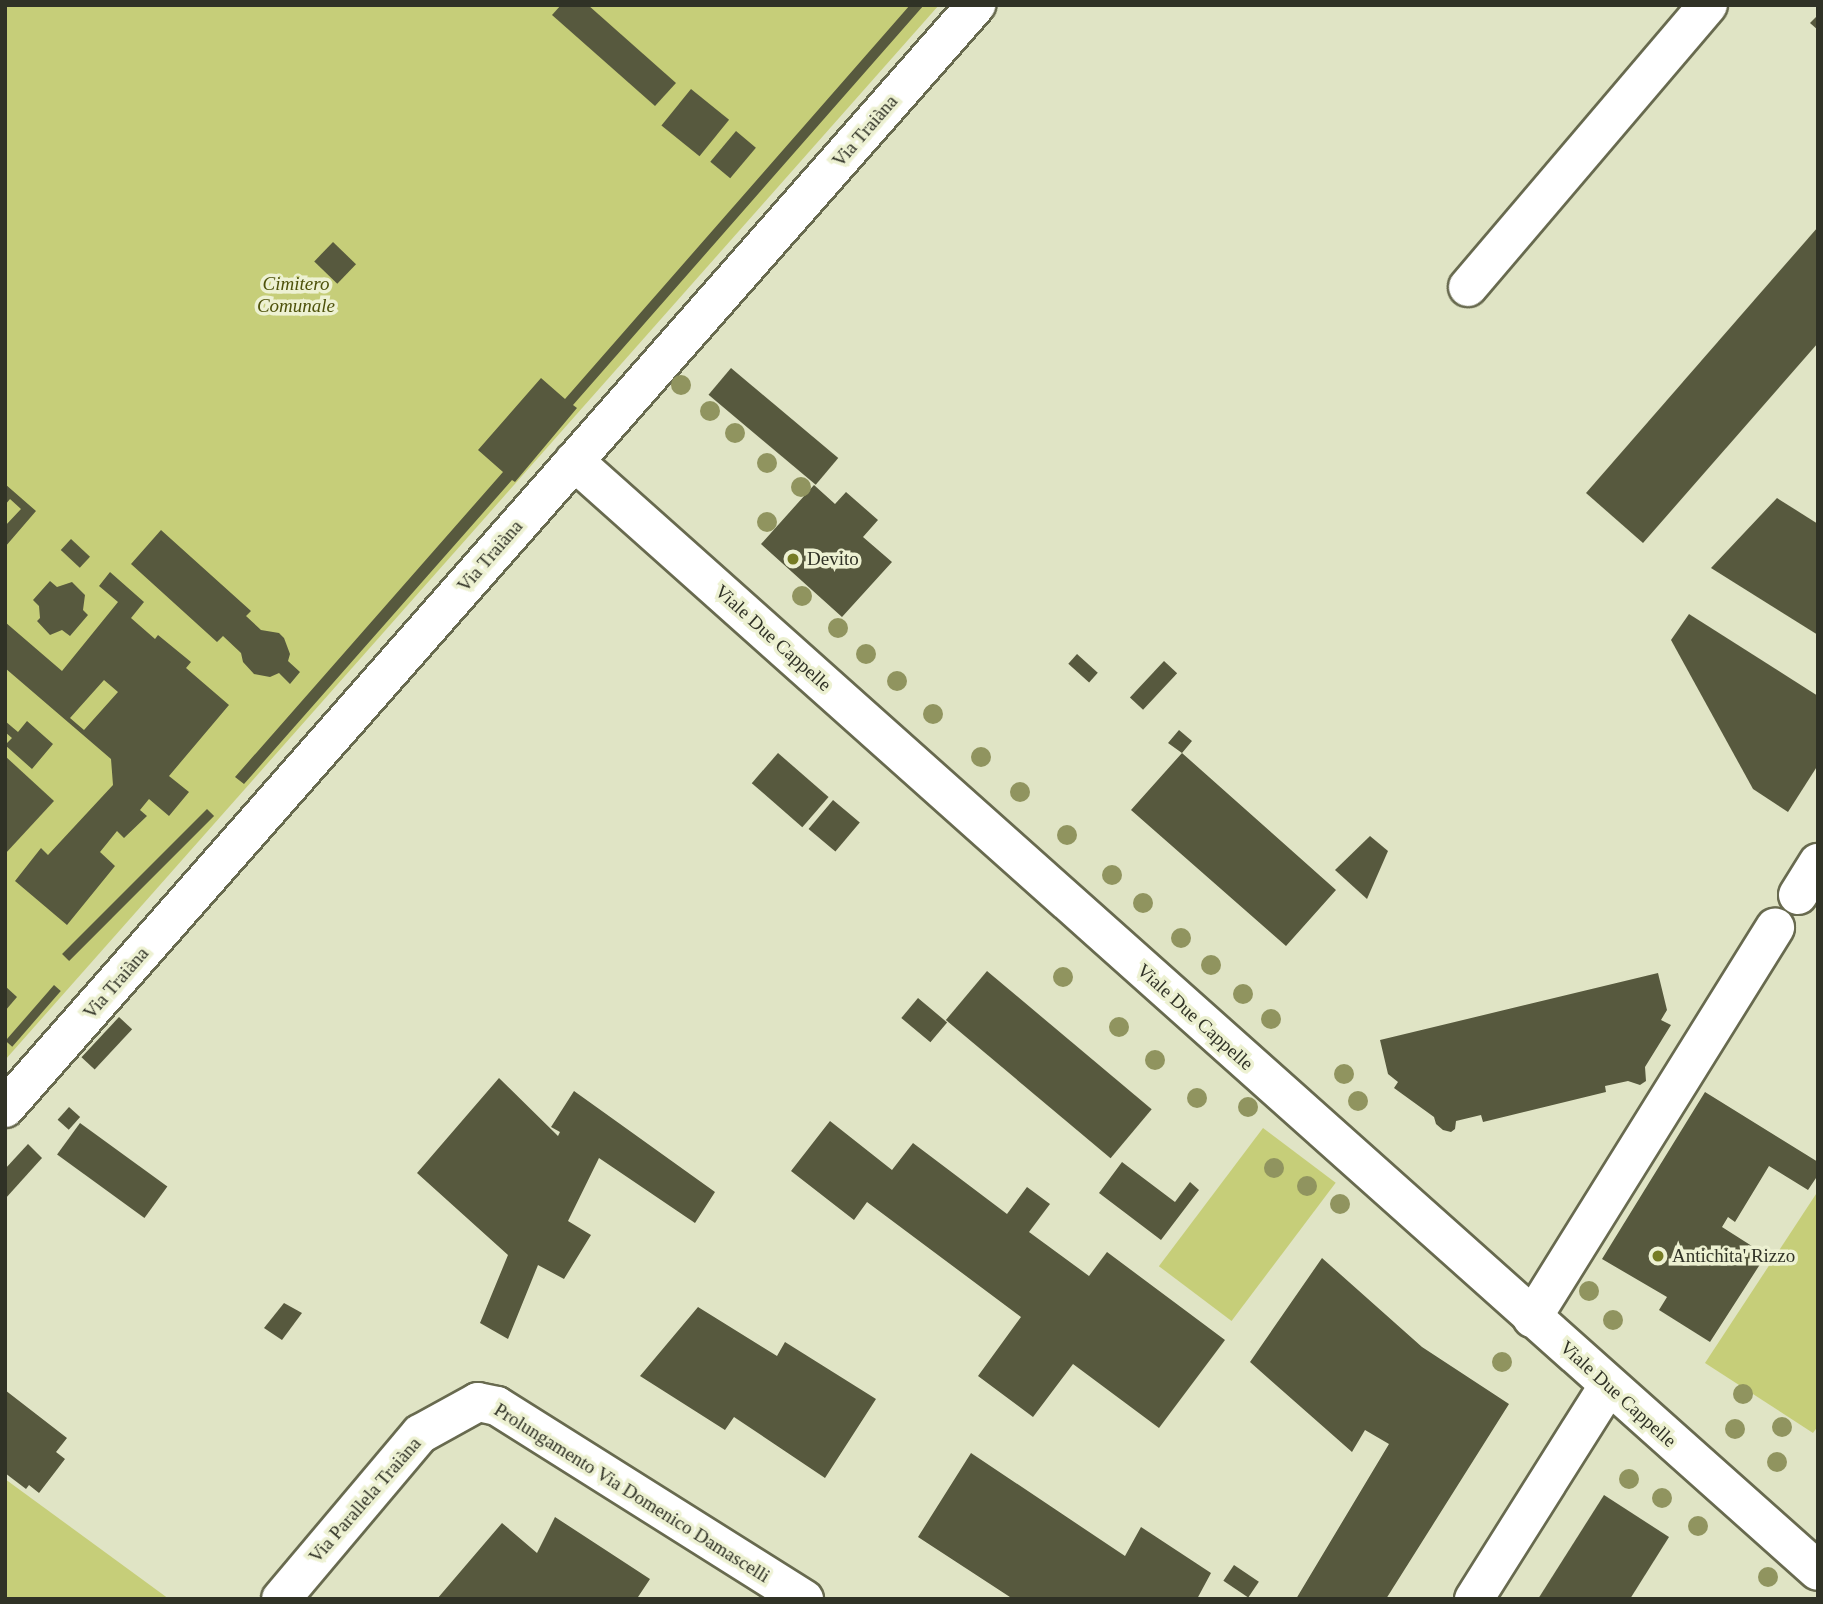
<!DOCTYPE html>
<meta charset="utf-8">
<style>
body{margin:0}
#map{position:relative;width:1823px;height:1604px;overflow:hidden;background:#e0e4c5;font-family:Georgia,serif}
div>[style]{position:absolute}
.green>*{inset:0;background:#c6ce79;transform-origin:0 0}
.building>*{inset:0;background:#57593e;transform-origin:0 0}
.roads{filter:drop-shadow(2px 0 #686a4f) drop-shadow(-2px 0 #686a4f) drop-shadow(0 2px #686a4f) drop-shadow(0 -2px #686a4f)}
.street>*{height:38px;margin:-19px;padding:0 19px;transform-origin:19px;border-radius:19px;background:#fff}
.trees>*{width:20px;height:20px;margin:-10px;border-radius:50%;background:#90945f}
.dots>*{width:19px;height:19px;translate:-50% -50%;box-sizing:border-box;border:4px solid #edf1d2;border-radius:50%}
span{translate:-50% -50%;white-space:nowrap;text-align:center;line-height:1.15;-webkit-text-stroke:7px #edf1d2;paint-order:stroke}
.street-label{font-size:19px;color:#303226}
.park-label{font-size:19px;color:#4e520b;font-style:italic}
.poi-label{font-size:19px;color:#303226}
.left{translate:0 -50%;text-align:left}
.frame{position:absolute;inset:0;border:7px solid #303226;pointer-events:none}
</style>
<div id="map">
<div class="green">
<div style="clip-path:polygon(5px 5px,939px 5px,5px 1060px)"></div>
<div style="left:1263px;top:1128px;width:91px;height:173px;rotate:37deg"></div>
<div style="clip-path:polygon(1818px 1191px,1818px 1426px,1813px 1433px,1705px 1363px)"></div>
<div style="clip-path:polygon(5px 1479px,169px 1599px,5px 1599px)"></div>
</div>
<div class="building">
<div style="clip-path:polygon(561px 5px,588px 5px,676px 83px,655px 106px,552px 15px)"></div>
<div style="clip-path:polygon(910px 5px,924px 5px,573px 405px,577px 408px,515px 482px,512px 480px,244px 784px,235px 777px,503px 472px,478px 450px,541px 378px,565px 399px)"></div>
<div style="clip-path:polygon(1818px 15px,1818px 30px,1810px 23px)"></div>
<div style="left:691px;top:89px;width:49px;height:47px;rotate:39deg"></div>
<div style="left:736px;top:131px;width:26px;height:40px;rotate:40deg"></div>
<div style="clip-path:polygon(1818px 227px,1818px 343px,1643px 543px,1586px 493px)"></div>
<div style="left:333px;top:242px;width:32px;height:27px;rotate:44deg"></div>
<div style="left:731px;top:368px;width:140px;height:35px;rotate:40deg"></div>
<div style="clip-path:polygon(5px 484px,36px 511px,5px 547px,5px 526px,21px 509px,10px 499px,5px 505px)"></div>
<div style="clip-path:polygon(814px 485px,835px 504px,846px 492px,878px 520px,863px 537px,892px 562px,842px 617px,761px 544px)"></div>
<div style="clip-path:polygon(1777px 498px,1818px 524px,1818px 635px,1711px 568px)"></div>
<div style="clip-path:polygon(161px 530px,251px 611px,246px 616px,261px 630px,279px 633px,284px 638px,290px 654px,288px 661px,300px 672px,290px 684px,279px 673px,270px 677px,254px 674px,243px 662px,241px 653px,223px 636px,217px 642px,131px 564px)"></div>
<div style="left:71px;top:539px;width:26px;height:15px;rotate:43deg"></div>
<div style="clip-path:polygon(evenodd,110px 572px,144px 602px,131px 618px,155px 639px,158px 635px,191px 662px,186px 668px,229px 705px,169px 776px,189px 792px,169px 816px,149px 799px,140px 810px,147px 816px,124px 838px,117px 831px,100px 852px,115px 866px,67px 925px,15px 881px,41px 848px,48px 855px,113px 785px,111px 759px,5px 668px,5px 622px,62px 671px,118px 602px,99px 586px,110px 572px,104px 680px,118px 692px,84px 730px,70px 718px,104px 680px)"></div>
<div style="clip-path:polygon(50px 581px,57px 587px,72px 582px,85px 595px,83px 610px,88px 615px,70px 636px,62px 630px,50px 635px,37px 621px,40px 618px,39px 606px,33px 600px)"></div>
<div style="clip-path:polygon(1689px 614px,1818px 696px,1818px 765px,1788px 812px,1753px 789px,1671px 640px)"></div>
<div style="left:1077px;top:654px;width:28px;height:13px;rotate:42deg"></div>
<div style="left:1164px;top:661px;width:18px;height:50px;rotate:43deg"></div>
<div style="clip-path:polygon(5px 721px,18px 732px,27px 721px,53px 744px,32px 769px,5px 745px,12px 738px,5px 732px)"></div>
<div style="clip-path:polygon(1179px 730px,1192px 741px,1182px 753px,1336px 890px,1286px 946px,1131px 810px,1182px 753px,1168px 743px)"></div>
<div style="left:778px;top:753px;width:67px;height:40px;rotate:41deg"></div>
<div style="clip-path:polygon(5px 756px,54px 801px,5px 854px)"></div>
<div style="left:833px;top:800px;width:35px;height:38px;rotate:40deg"></div>
<div style="left:207px;top:809px;width:10px;height:205px;rotate:45deg"></div>
<div style="clip-path:polygon(1370px 836px,1388px 851px,1367px 899px,1335px 870px)"></div>
<div style="left:987px;top:971px;width:215px;height:64px;rotate:40deg"></div>
<div style="clip-path:polygon(1658px 973px,1667px 1010px,1661px 1020px,1671px 1025px,1645px 1067px,1646px 1081px,1640px 1085px,1628px 1081px,1605px 1086px,1606px 1092px,1483px 1122px,1481px 1115px,1456px 1121px,1455px 1129px,1451px 1132px,1443px 1130px,1436px 1124px,1434px 1117px,1394px 1088px,1398px 1082px,1388px 1074px,1380px 1040px)"></div>
<div style="left:54px;top:985px;width:9px;height:74px;rotate:41deg"></div>
<div style="clip-path:polygon(5px 986px,17px 997px,5px 1011px)"></div>
<div style="left:918px;top:998px;width:38px;height:26px;rotate:40deg"></div>
<div style="left:119px;top:1017px;width:18px;height:55px;rotate:43deg"></div>
<div style="clip-path:polygon(499px 1078px,558px 1136px,560px 1132px,551px 1127px,574px 1091px,715px 1192px,695px 1223px,599px 1158px,568px 1221px,591px 1235px,564px 1279px,538px 1265px,508px 1339px,480px 1323px,508px 1255px,417px 1173px)"></div>
<div style="clip-path:polygon(1705px 1092px,1818px 1162px,1818px 1175px,1808px 1190px,1769px 1166px,1735px 1222px,1728px 1217px,1722px 1227px,1766px 1255px,1710px 1342px,1659px 1310px,1667px 1297px,1602px 1259px)"></div>
<div style="left:69px;top:1107px;width:15px;height:17px;rotate:42deg"></div>
<div style="clip-path:polygon(830px 1121px,892px 1170px,913px 1143px,1007px 1214px,1027px 1187px,1050px 1204px,1029px 1232px,1089px 1276px,1107px 1252px,1225px 1340px,1159px 1428px,1073px 1364px,1033px 1417px,978px 1376px,1021px 1317px,867px 1202px,854px 1220px,791px 1171px)"></div>
<div style="left:80px;top:1123px;width:108px;height:39px;rotate:36deg"></div>
<div style="clip-path:polygon(28px 1144px,42px 1158px,5px 1199px,5px 1169px)"></div>
<div style="clip-path:polygon(1122px 1162px,1175px 1202px,1190px 1182px,1199px 1190px,1161px 1240px,1099px 1193px)"></div>
<div style="clip-path:polygon(1322px 1258px,1422px 1347px,1509px 1404px,1386px 1599px,1296px 1599px,1389px 1444px,1365px 1430px,1352px 1452px,1250px 1362px)"></div>
<div style="clip-path:polygon(284px 1303px,302px 1313px,282px 1340px,264px 1328px)"></div>
<div style="clip-path:polygon(698px 1307px,777px 1356px,785px 1342px,876px 1399px,825px 1478px,734px 1417px,725px 1430px,640px 1376px)"></div>
<div style="clip-path:polygon(5px 1390px,67px 1438px,56px 1452px,65px 1459px,39px 1493px,29px 1485px,26px 1489px,5px 1473px)"></div>
<div style="clip-path:polygon(971px 1453px,1125px 1556px,1141px 1527px,1211px 1573px,1197px 1599px,1013px 1599px,918px 1537px)"></div>
<div style="clip-path:polygon(1604px 1495px,1669px 1537px,1630px 1599px,1538px 1599px)"></div>
<div style="clip-path:polygon(555px 1517px,650px 1579px,638px 1597px,641px 1599px,437px 1599px,502px 1523px,537px 1553px)"></div>
<div style="left:1234px;top:1565px;width:30px;height:19px;rotate:34deg"></div>
</div>
<div class="roads">
<div class="street">
<div style="left:1468px;top:287px;width:370px;rotate:-49.6deg"></div>
<div style="left:574px;top:461px;width:1667px;rotate:41.74deg"></div>
<div style="left:1798px;top:895px;width:38px;rotate:-58deg"></div>
<div style="left:5px;top:1108px;width:1470px;rotate:-48.64deg"></div>
<div style="left:1532px;top:1318px;width:460px;rotate:-58.1deg"></div>
<div style="left:281px;top:1599px;width:216px;rotate:-49.9deg"></div>
<div style="left:420px;top:1434px;width:66px;rotate:-28.9deg"></div>
<div style="left:478px;top:1402px;width:19px;rotate:12deg"></div>
<div style="left:497px;top:1406px;width:363px;rotate:32.2deg"></div>
<div style="left:1474px;top:1599px;width:252px;rotate:-57.8deg"></div>
</div>
</div>
<div class="trees">
<div style="left:681px;top:385px"></div>
<div style="left:710px;top:411px"></div>
<div style="left:735px;top:433px"></div>
<div style="left:767px;top:463px"></div>
<div style="left:801px;top:487px"></div>
<div style="left:767px;top:522px"></div>
<div style="left:802px;top:596px"></div>
<div style="left:838px;top:628px"></div>
<div style="left:866px;top:654px"></div>
<div style="left:897px;top:681px"></div>
<div style="left:933px;top:714px"></div>
<div style="left:981px;top:757px"></div>
<div style="left:1020px;top:792px"></div>
<div style="left:1067px;top:835px"></div>
<div style="left:1112px;top:875px"></div>
<div style="left:1143px;top:903px"></div>
<div style="left:1181px;top:938px"></div>
<div style="left:1211px;top:965px"></div>
<div style="left:1063px;top:977px"></div>
<div style="left:1243px;top:994px"></div>
<div style="left:1271px;top:1019px"></div>
<div style="left:1119px;top:1027px"></div>
<div style="left:1155px;top:1060px"></div>
<div style="left:1344px;top:1074px"></div>
<div style="left:1197px;top:1098px"></div>
<div style="left:1358px;top:1101px"></div>
<div style="left:1248px;top:1107px"></div>
<div style="left:1274px;top:1168px"></div>
<div style="left:1307px;top:1186px"></div>
<div style="left:1340px;top:1204px"></div>
<div style="left:1589px;top:1291px"></div>
<div style="left:1613px;top:1320px"></div>
<div style="left:1502px;top:1362px"></div>
<div style="left:1743px;top:1394px"></div>
<div style="left:1782px;top:1427px"></div>
<div style="left:1735px;top:1429px"></div>
<div style="left:1777px;top:1462px"></div>
<div style="left:1629px;top:1479px"></div>
<div style="left:1662px;top:1498px"></div>
<div style="left:1698px;top:1526px"></div>
<div style="left:1768px;top:1577px"></div>
</div>
<div class="dots">
<div style="left:793px;top:559px;background:#767c25"></div>
<div style="left:1658px;top:1256px;background:#767c25"></div>
</div>
<div class="street-label">
<span style="left:865px;top:131px;rotate:-49deg">Via Traiàna</span>
<span style="left:490px;top:556px;rotate:-49deg">Via Traiàna</span>
<span style="left:773px;top:638px;rotate:42deg">Viale Due Cappelle</span>
<span style="left:116px;top:983px;rotate:-49deg">Via Traiàna</span>
<span style="left:1195px;top:1017px;rotate:42deg">Viale Due Cappelle</span>
<span style="left:1618px;top:1394px;rotate:42deg">Viale Due Cappelle</span>
<span style="left:632px;top:1493px;rotate:32deg">Prolungamento Via Domenico Damascelli</span>
<span style="left:365px;top:1500px;rotate:-49deg">Via Parallela Traiàna</span>
</div>
<div class="park-label">
<span style="left:296px;top:295px">Cimitero<br>Comunale</span>
</div>
<div class="poi-label">
<span class="left" style="left:807px;top:559px">Devito</span>
<span class="left" style="left:1672px;top:1256px">Antichita' Rizzo</span>
</div>
<div class="frame"></div>
</div>
